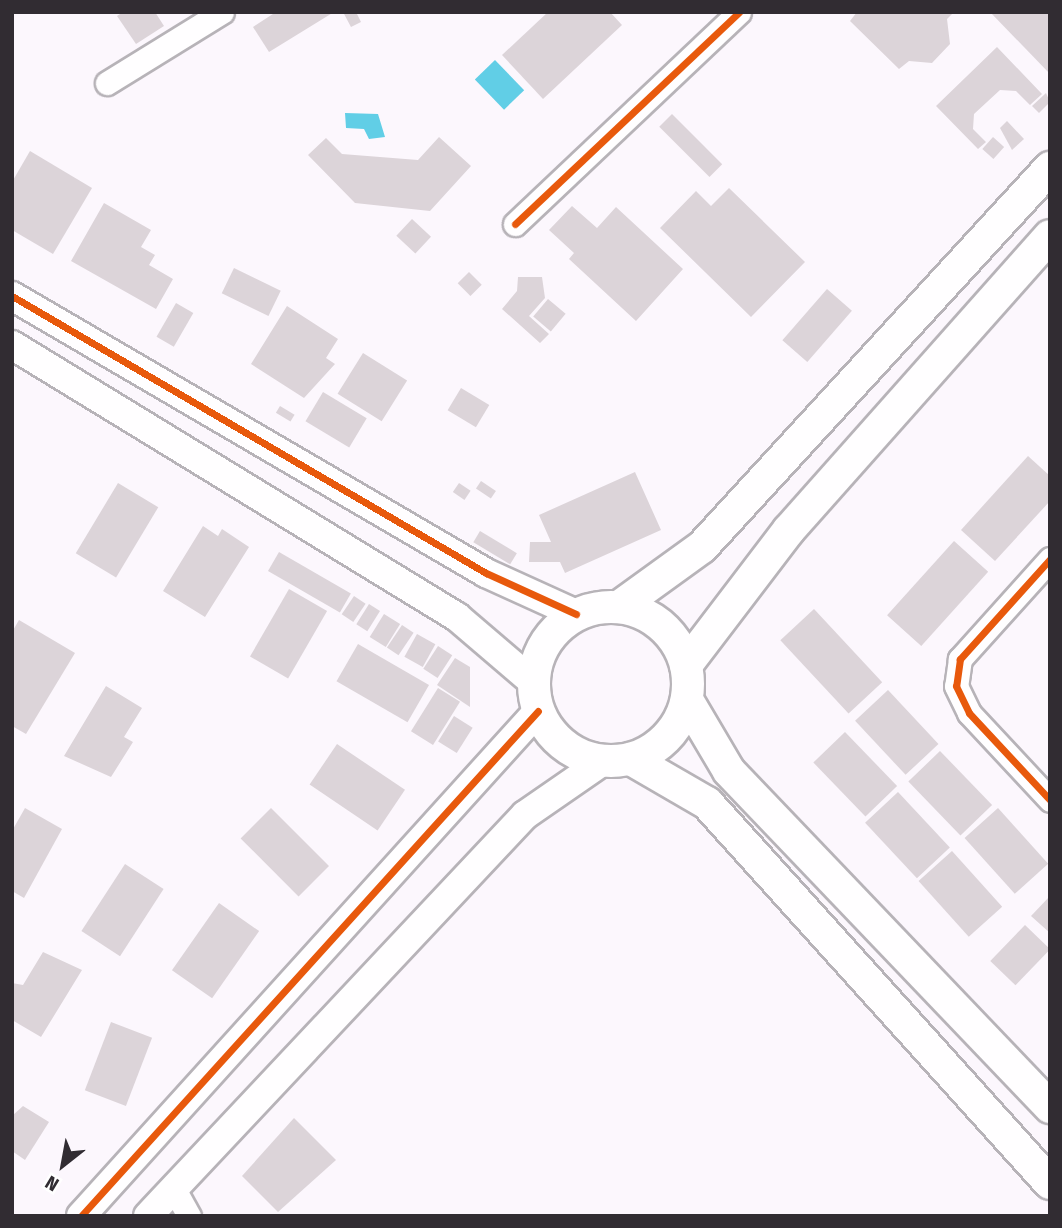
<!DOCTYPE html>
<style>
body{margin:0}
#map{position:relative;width:1062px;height:1228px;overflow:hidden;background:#fcf7fd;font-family:"Fira Sans Condensed",sans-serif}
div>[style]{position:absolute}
.water>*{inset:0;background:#61cee6;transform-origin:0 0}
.building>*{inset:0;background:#dcd4d9;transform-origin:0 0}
.roads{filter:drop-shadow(2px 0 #b7b3b8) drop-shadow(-2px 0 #b7b3b8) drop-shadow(0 2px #b7b3b8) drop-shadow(0 -2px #b7b3b8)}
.minor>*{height:23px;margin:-11.5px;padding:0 11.5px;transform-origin:11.5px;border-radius:11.5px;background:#fffeff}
.tertiary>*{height:28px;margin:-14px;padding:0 14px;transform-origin:14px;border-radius:14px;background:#fffeff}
.secondary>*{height:32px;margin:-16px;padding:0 16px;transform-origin:16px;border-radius:16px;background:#fffeff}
.secondary>.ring{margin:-16px;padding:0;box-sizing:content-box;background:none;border:32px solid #fffeff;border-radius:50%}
.cycleway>*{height:7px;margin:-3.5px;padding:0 3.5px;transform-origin:3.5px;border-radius:3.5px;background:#e8590c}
span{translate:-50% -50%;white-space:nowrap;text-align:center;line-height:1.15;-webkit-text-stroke:7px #fff;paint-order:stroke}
.frame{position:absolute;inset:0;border:14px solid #312c32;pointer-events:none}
.north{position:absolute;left:28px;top:1130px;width:70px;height:70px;-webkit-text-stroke:5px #fff;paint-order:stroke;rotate:211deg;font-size:19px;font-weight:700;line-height:28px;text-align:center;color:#312c32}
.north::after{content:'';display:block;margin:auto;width:24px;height:32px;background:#312c32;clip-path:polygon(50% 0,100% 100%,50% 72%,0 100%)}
</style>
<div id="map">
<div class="water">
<div style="left:495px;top:60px;width:42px;height:28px;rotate:46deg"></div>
<div style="clip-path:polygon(345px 113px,378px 114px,385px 137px,369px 139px,364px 129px,346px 128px)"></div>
</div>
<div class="building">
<div style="clip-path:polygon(123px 12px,155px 12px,164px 26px,136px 44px,117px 16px)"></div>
<div style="clip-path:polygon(276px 12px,334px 12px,269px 52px,253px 27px)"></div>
<div style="clip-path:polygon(343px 12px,356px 12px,361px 22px,351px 27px)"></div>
<div style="clip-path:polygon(548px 12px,610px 12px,622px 25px,543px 99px,502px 55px)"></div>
<div style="clip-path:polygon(857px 12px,954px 12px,947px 19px,950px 44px,932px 63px,909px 61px,899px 69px,850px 21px)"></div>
<div style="clip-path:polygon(990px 12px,1050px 12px,1050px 74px)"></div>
<div style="clip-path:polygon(997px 47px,1042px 94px,1030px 105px,1016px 91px,1000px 90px,974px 114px,973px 129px,986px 142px,978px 149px,936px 106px)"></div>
<div style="clip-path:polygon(1046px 93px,1050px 102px,1039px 113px,1032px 106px)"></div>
<div style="left:672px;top:114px;width:71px;height:18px;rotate:45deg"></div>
<div style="clip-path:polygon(1007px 121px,1024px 139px,1012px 150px,1000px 128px)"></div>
<div style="clip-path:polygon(439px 137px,471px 166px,430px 211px,355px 203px,308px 155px,326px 138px,342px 154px,418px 160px)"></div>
<div style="left:993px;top:137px;width:15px;height:16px;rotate:42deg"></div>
<div style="clip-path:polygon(30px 151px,92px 188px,53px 254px,12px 230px,12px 182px)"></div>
<div style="clip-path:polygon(729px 188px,805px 262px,751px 317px,660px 228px,696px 191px,711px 206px)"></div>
<div style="clip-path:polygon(104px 203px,151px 230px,141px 247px,155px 255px,149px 265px,173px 279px,156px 309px,71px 261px)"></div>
<div style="clip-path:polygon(572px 206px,597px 228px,616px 207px,683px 269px,636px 321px,569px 259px,574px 253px,549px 230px)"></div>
<div style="left:412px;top:219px;width:26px;height:23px;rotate:43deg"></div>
<div style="left:234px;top:268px;width:52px;height:28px;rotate:26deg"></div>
<div style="left:469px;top:272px;width:18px;height:16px;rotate:45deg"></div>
<div style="clip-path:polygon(518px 277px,542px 277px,545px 298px,529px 316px,549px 334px,540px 343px,502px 309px,517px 291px)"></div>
<div style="left:827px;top:289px;width:33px;height:68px;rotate:41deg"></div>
<div style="left:548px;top:299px;width:23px;height:23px;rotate:40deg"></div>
<div style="left:176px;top:303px;width:20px;height:39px;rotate:30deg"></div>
<div style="clip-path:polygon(287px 306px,338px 339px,326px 358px,335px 364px,304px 398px,251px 364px)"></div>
<div style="left:363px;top:353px;width:52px;height:48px;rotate:32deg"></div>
<div style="left:461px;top:388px;width:33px;height:26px;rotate:31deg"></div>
<div style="left:323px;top:392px;width:51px;height:34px;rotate:31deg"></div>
<div style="left:280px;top:406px;width:17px;height:8px;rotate:31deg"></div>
<div style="clip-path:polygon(1028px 456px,1050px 476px,1050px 501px,995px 561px,961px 530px)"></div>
<div style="clip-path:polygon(635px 472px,661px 530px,565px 573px,560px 562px,529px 562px,530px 542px,551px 542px,539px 515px)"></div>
<div style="left:481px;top:481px;width:18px;height:9px;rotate:34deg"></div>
<div style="left:118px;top:483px;width:47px;height:82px;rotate:31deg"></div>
<div style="left:459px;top:483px;width:14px;height:11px;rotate:34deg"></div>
<div style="clip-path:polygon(203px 526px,218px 536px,222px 529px,249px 547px,205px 617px,163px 591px)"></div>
<div style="left:480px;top:531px;width:43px;height:13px;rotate:31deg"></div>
<div style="left:954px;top:541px;width:46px;height:100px;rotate:42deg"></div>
<div style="left:279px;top:552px;width:83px;height:22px;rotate:30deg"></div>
<div style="left:289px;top:589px;width:44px;height:78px;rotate:30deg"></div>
<div style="left:354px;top:596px;width:14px;height:22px;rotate:34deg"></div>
<div style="left:369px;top:604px;width:13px;height:24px;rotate:32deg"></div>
<div style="left:814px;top:609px;width:100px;height:46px;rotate:47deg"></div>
<div style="left:384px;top:614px;width:19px;height:27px;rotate:32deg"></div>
<div style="clip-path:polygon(19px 620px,75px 653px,26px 734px,12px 726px,12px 632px)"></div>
<div style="left:402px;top:625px;width:14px;height:27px;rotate:34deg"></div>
<div style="left:417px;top:634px;width:21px;height:26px;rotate:29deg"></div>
<div style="left:358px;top:644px;width:82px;height:43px;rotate:30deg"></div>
<div style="left:438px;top:646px;width:17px;height:27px;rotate:33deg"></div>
<div style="clip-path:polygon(455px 658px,470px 667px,470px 707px,437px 685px)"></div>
<div style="clip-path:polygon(106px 686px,142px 708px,124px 737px,133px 742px,111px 777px,64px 756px)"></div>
<div style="left:438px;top:688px;width:26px;height:51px;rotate:32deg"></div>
<div style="left:888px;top:690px;width:74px;height:45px;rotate:47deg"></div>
<div style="left:454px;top:716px;width:22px;height:30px;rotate:32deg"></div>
<div style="left:845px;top:732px;width:75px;height:44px;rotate:46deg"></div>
<div style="left:337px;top:744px;width:82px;height:49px;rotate:34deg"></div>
<div style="left:940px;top:751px;width:75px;height:44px;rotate:46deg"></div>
<div style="left:898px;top:792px;width:76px;height:45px;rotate:47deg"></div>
<div style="clip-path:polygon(25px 808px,62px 829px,24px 898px,12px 891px,12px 831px)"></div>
<div style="left:271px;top:808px;width:82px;height:43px;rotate:45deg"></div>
<div style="left:998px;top:808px;width:75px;height:45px;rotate:48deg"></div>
<div style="left:952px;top:851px;width:75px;height:45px;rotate:48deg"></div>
<div style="left:125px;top:864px;width:46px;height:80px;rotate:33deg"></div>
<div style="clip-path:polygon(1050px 896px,1050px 933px,1031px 916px)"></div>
<div style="left:219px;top:903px;width:49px;height:82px;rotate:35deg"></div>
<div style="left:1025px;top:925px;width:35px;height:50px;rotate:44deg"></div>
<div style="clip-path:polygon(43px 952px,82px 970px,41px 1037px,12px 1020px,12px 983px,23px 985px)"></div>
<div style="left:111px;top:1022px;width:44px;height:73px;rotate:21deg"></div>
<div style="clip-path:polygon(23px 1106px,49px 1122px,25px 1160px,12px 1151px,12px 1116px)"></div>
<div style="clip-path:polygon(294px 1118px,336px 1160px,278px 1212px,242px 1176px)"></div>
</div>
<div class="roads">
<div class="minor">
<div style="left:107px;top:83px;width:135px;rotate:-31.7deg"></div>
<div style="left:515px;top:224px;width:308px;rotate:-43.4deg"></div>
<div style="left:1050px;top:559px;width:135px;rotate:132deg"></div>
<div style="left:960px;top:659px;width:27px;rotate:98deg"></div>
<div style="left:956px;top:686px;width:30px;rotate:64deg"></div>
<div style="left:969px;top:713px;width:119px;rotate:47deg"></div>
<div style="left:174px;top:1189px;width:31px;rotate:61deg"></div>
</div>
<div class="tertiary">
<div style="left:12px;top:296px;width:549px;rotate:30.3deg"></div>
<div style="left:486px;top:573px;width:99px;rotate:24.5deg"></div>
<div style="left:12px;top:345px;width:522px;rotate:31.43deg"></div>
<div style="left:457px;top:617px;width:100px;rotate:40.5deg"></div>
<div style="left:81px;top:1216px;width:681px;rotate:-47.86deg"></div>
<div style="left:148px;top:1216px;width:550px;rotate:-46.77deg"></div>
<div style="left:525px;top:815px;width:95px;rotate:-34.7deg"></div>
</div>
<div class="secondary">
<div class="ring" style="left:534px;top:607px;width:122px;height:122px"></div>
<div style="left:619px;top:607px;width:102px;rotate:-35.9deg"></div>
<div style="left:702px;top:547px;width:515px;rotate:-47.44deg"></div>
<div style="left:686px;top:665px;width:170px;rotate:-52.7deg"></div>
<div style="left:789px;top:530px;width:393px;rotate:-48.4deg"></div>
<div style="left:687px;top:700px;width:82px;rotate:59.4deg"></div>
<div style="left:729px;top:771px;width:465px;rotate:46.3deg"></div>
<div style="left:631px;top:759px;width:88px;rotate:30.1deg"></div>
<div style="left:707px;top:803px;width:512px;rotate:47.93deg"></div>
</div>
</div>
<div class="cycleway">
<div style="left:515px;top:224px;width:308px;rotate:-43.4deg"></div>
<div style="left:12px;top:296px;width:549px;rotate:30.3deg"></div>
<div style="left:486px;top:573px;width:99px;rotate:24.5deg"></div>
<div style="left:1050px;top:559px;width:135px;rotate:132deg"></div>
<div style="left:960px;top:659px;width:27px;rotate:98deg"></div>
<div style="left:956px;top:686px;width:30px;rotate:64deg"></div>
<div style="left:969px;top:713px;width:119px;rotate:47deg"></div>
<div style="left:81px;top:1216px;width:681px;rotate:-47.86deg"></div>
</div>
<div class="frame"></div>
<div class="north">N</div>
</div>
